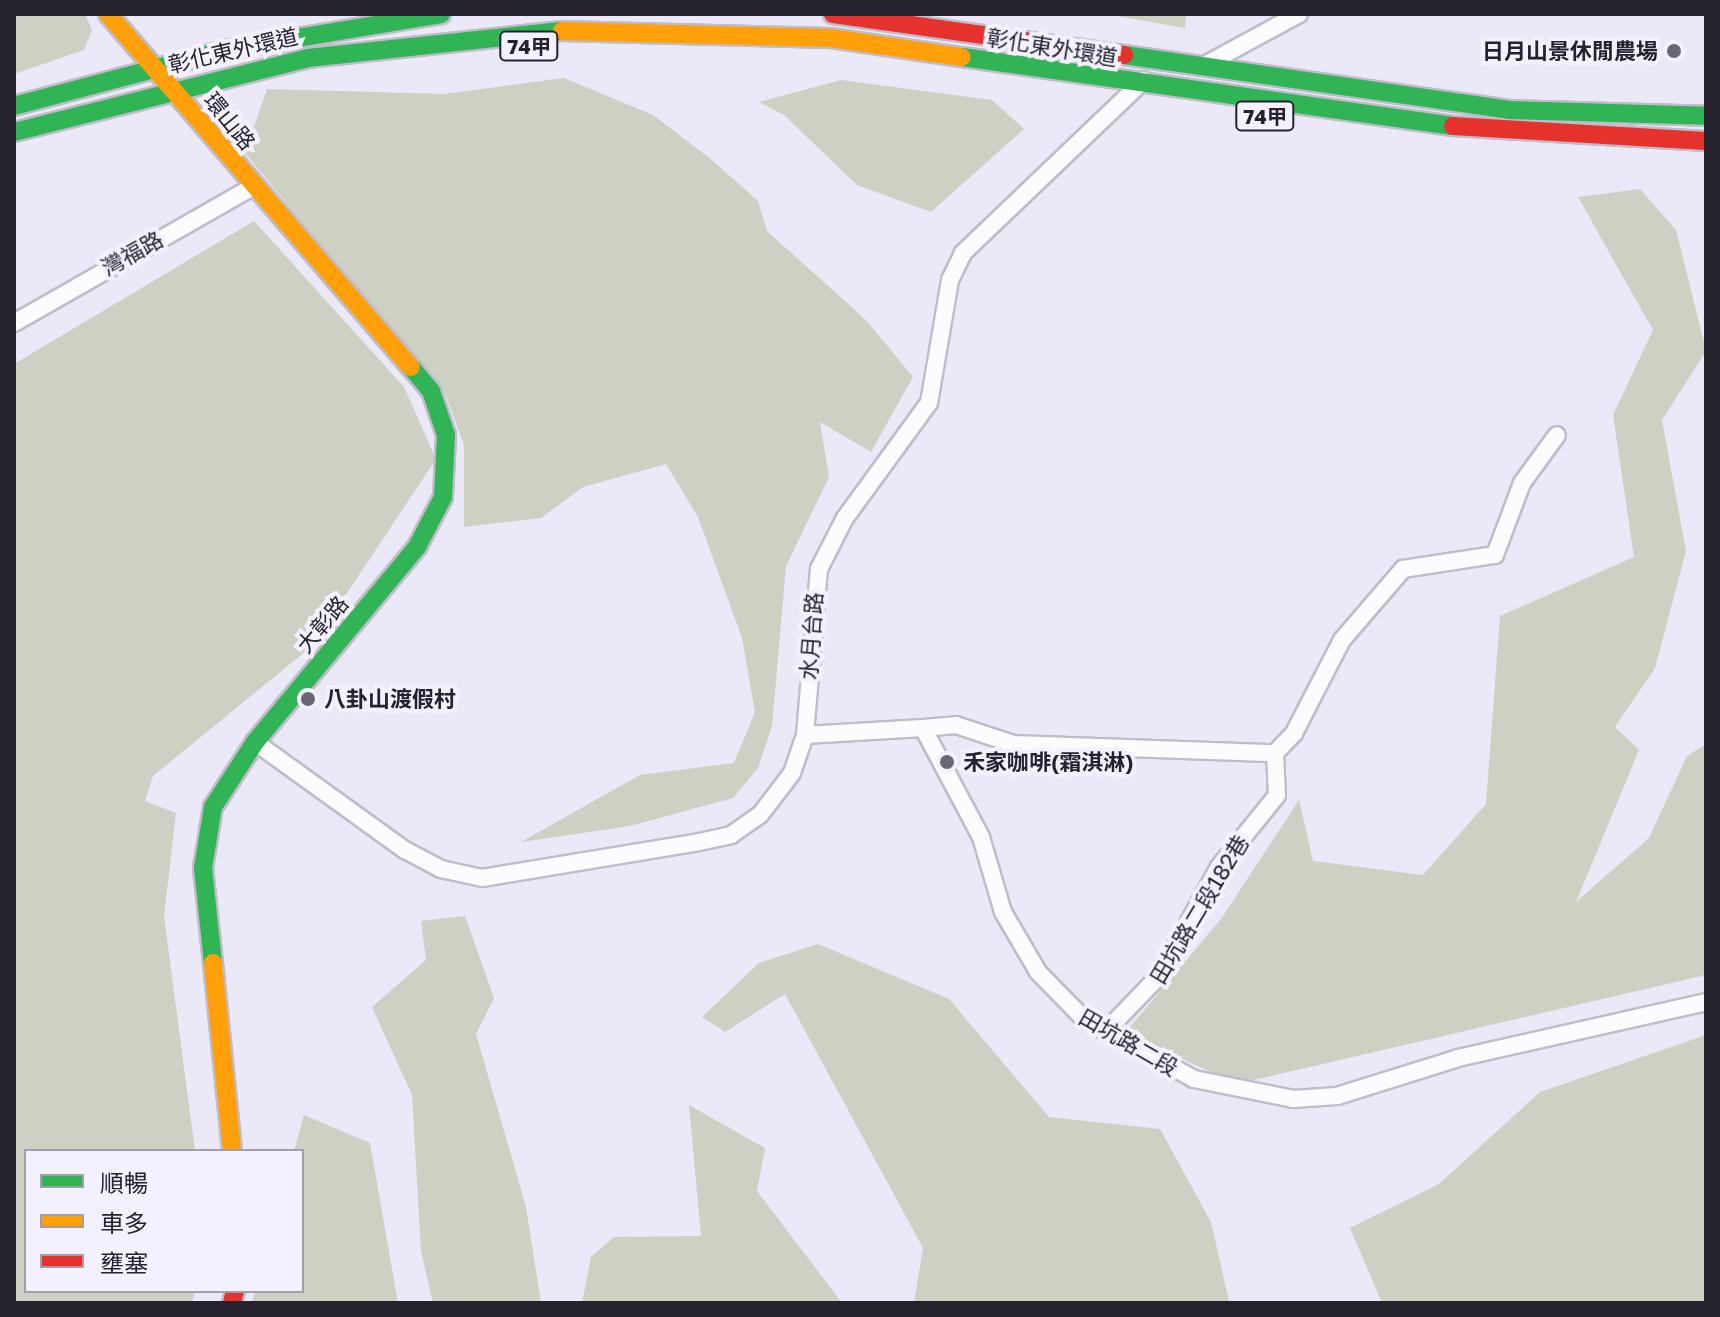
<!DOCTYPE html>
<meta charset="utf-8">
<style>
body{margin:0}
#map{position:relative;width:1720px;height:1317px;overflow:hidden;background:#ebe8f8;font-family:"Golos Text","Noto Sans TC",sans-serif}
div>[style]{position:absolute}
.forest>*{inset:0;background:#cdd0c3}
.roads{filter:drop-shadow(2px 0 #c0bdca) drop-shadow(-2px 0 #c0bdca) drop-shadow(0 2px #c0bdca) drop-shadow(0 -2px #c0bdca)}
.street>*{height:16px;margin:-8px;padding:0 8px;transform-origin:8px;border-radius:8px;background:#fcfcfe}
.fast>*{height:18px;margin:-9px;padding:0 9px;transform-origin:9px;border-radius:9px;background:#30b455}
.slow>*{height:18px;margin:-9px;padding:0 9px;transform-origin:9px;border-radius:9px;background:#ff9f0a}
.jam>*{height:18px;margin:-9px;padding:0 9px;transform-origin:9px;border-radius:9px;background:#e5322d}
.dots>*{width:22px;height:22px;translate:-50% -50%;box-sizing:border-box;border:4px solid #f3f1fd;border-radius:50%}
span{translate:-50% -50%;white-space:nowrap;text-align:center;line-height:1.15;-webkit-text-stroke:8px #f3f1fd;paint-order:stroke}
.shield-label span{padding:2px 6px;background:#f3f1fd;border:2px solid;border-radius:6px;-webkit-text-stroke-width:0}
.shield-label{font-size:20px;color:#25222d;font-weight:700}
.street-label{font-size:22px;color:#25222d}
.poi-label{font-size:22px;color:#25222d;font-weight:700}
.right{translate:-100% -50%;text-align:right}
.left{translate:0 -50%;text-align:left}
.frame{position:absolute;inset:0;border:16px solid #25222d;pointer-events:none}
.legend{position:absolute;left:24px;top:1149px;width:280px;height:144px;box-sizing:border-box;background:#f3f1fd;border:2px solid #a19eaa;margin:0;padding:10px 14px;list-style:none;font-size:24px;color:#25222d}
.legend li{display:flex;align-items:center;gap:16px;height:40px}
.legend b{width:40px;border:2px solid #a19eaa}
</style>
<div id="map">
<div class="forest">
<div style="clip-path:polygon(14px 14px,85px 14px,92px 30px,84px 50px,14px 74px)"></div>
<div style="clip-path:polygon(1106px 14px,1186px 14px,1185px 28px)"></div>
<div style="clip-path:polygon(564px 78px,653px 115px,712px 160px,758px 201px,767px 231px,866px 320px,913px 377px,871px 452px,820px 422px,829px 477px,786px 566px,772px 726px,758px 768px,733px 798px,630px 826px,521px 842px,640px 775px,734px 763px,755px 712px,742px 638px,698px 517px,666px 464px,583px 487px,541px 518px,464px 527px,464px 445px,446px 396px,245px 153px,267px 89px,445px 94px)"></div>
<div style="clip-path:polygon(841px 80px,992px 100px,1024px 129px,931px 212px,857px 185px,784px 115px,759px 102px)"></div>
<div style="clip-path:polygon(1640px 189px,1676px 230px,1706px 351px,1662px 420px,1686px 551px,1655px 668px,1615px 727px,1639px 750px,1576px 902px,1649px 838px,1687px 756px,1706px 744px,1706px 975px,1237px 1084px,1125px 1033px,1221px 919px,1299px 800px,1313px 861px,1423px 875px,1486px 804px,1500px 616px,1634px 557px,1613px 415px,1653px 330px,1578px 197px)"></div>
<div style="clip-path:polygon(254px 221px,404px 387px,436px 459px,312px 646px,153px 776px,145px 801px,176px 813px,164px 916px,195px 1151px,26px 1151px,26px 1291px,196px 1291px,191px 1303px,14px 1303px,14px 364px)"></div>
<div style="clip-path:polygon(465px 916px,494px 998px,476px 1034px,526px 1207px,541px 1303px,433px 1303px,421px 1251px,412px 1095px,372px 1007px,426px 960px,421px 921px)"></div>
<div style="clip-path:polygon(818px 944px,949px 999px,1049px 1117px,1160px 1129px,1211px 1222px,1229px 1301px,914px 1303px,923px 1248px,785px 994px,725px 1032px,702px 1017px,759px 963px)"></div>
<div style="clip-path:polygon(1706px 1035px,1706px 1303px,1382px 1303px,1350px 1228px,1439px 1184px,1540px 1092px)"></div>
<div style="clip-path:polygon(689px 1105px,765px 1148px,757px 1191px,842px 1303px,582px 1303px,591px 1257px,614px 1237px,701px 1236px)"></div>
<div style="clip-path:polygon(304px 1115px,370px 1143px,398px 1303px,252px 1303px,255px 1291px,302px 1291px,302px 1151px,294px 1151px)"></div>
</div>
<div class="roads">
<div class="street">
<div style="left:1205px;top:65px;width:107px;rotate:-28.5deg"></div>
<div style="left:14px;top:323px;width:274px;rotate:-29.7deg"></div>
<div style="left:923px;top:728px;width:33px;rotate:-5deg"></div>
<div style="left:956px;top:725px;width:60px;rotate:18.4deg"></div>
<div style="left:1013px;top:744px;width:262px;rotate:2deg"></div>
<div style="left:805px;top:735px;width:118px;rotate:-3.4deg"></div>
<div style="left:923px;top:728px;width:123px;rotate:62deg"></div>
<div style="left:981px;top:837px;width:78px;rotate:73.7deg"></div>
<div style="left:1003px;top:912px;width:69px;rotate:59.7deg"></div>
<div style="left:1038px;top:972px;width:63px;rotate:45.6deg"></div>
<div style="left:1082px;top:1017px;width:128px;rotate:29deg"></div>
<div style="left:1194px;top:1079px;width:101px;rotate:11.4deg"></div>
<div style="left:1293px;top:1099px;width:44px;rotate:-3.9deg"></div>
<div style="left:1337px;top:1096px;width:127px;rotate:-17.4deg"></div>
<div style="left:1458px;top:1058px;width:254px;rotate:-12.7deg"></div>
<div style="left:255px;top:742px;width:185px;rotate:35.8deg"></div>
<div style="left:405px;top:850px;width:41px;rotate:27.8deg"></div>
<div style="left:441px;top:869px;width:42px;rotate:12.4deg"></div>
<div style="left:482px;top:878px;width:220px;rotate:-9.4deg"></div>
<div style="left:699px;top:842px;width:33px;rotate:-12deg"></div>
<div style="left:731px;top:835px;width:35px;rotate:-35deg"></div>
<div style="left:760px;top:815px;width:53px;rotate:-52.7deg"></div>
<div style="left:792px;top:773px;width:40px;rotate:-71.1deg"></div>
<div style="left:805px;top:735px;width:167px;rotate:-85.2deg"></div>
<div style="left:819px;top:569px;width:57px;rotate:-63deg"></div>
<div style="left:845px;top:518px;width:142px;rotate:-53.9deg"></div>
<div style="left:929px;top:403px;width:125px;rotate:-80.3deg"></div>
<div style="left:950px;top:280px;width:30px;rotate:-64deg"></div>
<div style="left:963px;top:253px;width:250px;rotate:-43.7deg"></div>
<div style="left:1105px;top:1032px;width:78px;rotate:-46deg"></div>
<div style="left:1159px;top:976px;width:124px;rotate:-61.2deg"></div>
<div style="left:1219px;top:867px;width:92px;rotate:-51.1deg"></div>
<div style="left:1277px;top:795px;width:42px;rotate:-92.7deg"></div>
<div style="left:1275px;top:753px;width:28px;rotate:-46deg"></div>
<div style="left:1294px;top:733px;width:105px;rotate:-62.7deg"></div>
<div style="left:1342px;top:640px;width:94px;rotate:-49.3deg"></div>
<div style="left:1403px;top:569px;width:93px;rotate:-8.7deg"></div>
<div style="left:1495px;top:555px;width:77px;rotate:-69.4deg"></div>
<div style="left:1522px;top:483px;width:59px;rotate:-53.9deg"></div>
</div>
<div class="fast">
<div style="left:1124px;top:55px;width:389px;rotate:8.1deg"></div>
<div style="left:1509px;top:110px;width:197px;rotate:1.7deg"></div>
<div style="left:962px;top:57px;width:496px;rotate:8deg"></div>
<div style="left:14px;top:106px;width:219px;rotate:-14.8deg"></div>
<div style="left:226px;top:50px;width:218px;rotate:-9.5deg"></div>
<div style="left:14px;top:132px;width:303px;rotate:-14.1deg"></div>
<div style="left:308px;top:58px;width:255px;rotate:-6.1deg"></div>
<div style="left:213px;top:963px;width:96px;rotate:-96deg"></div>
<div style="left:203px;top:868px;width:62px;rotate:-80.7deg"></div>
<div style="left:213px;top:807px;width:77px;rotate:-57.1deg"></div>
<div style="left:255px;top:742px;width:254px;rotate:-50.3deg"></div>
<div style="left:417px;top:547px;width:56px;rotate:-62.5deg"></div>
<div style="left:443px;top:497px;width:62px;rotate:-87.2deg"></div>
<div style="left:446px;top:435px;width:46px;rotate:-108.8deg"></div>
<div style="left:431px;top:391px;width:31px;rotate:-130deg"></div>
</div>
<div class="slow">
<div style="left:108px;top:14px;width:465px;rotate:49.4deg"></div>
<div style="left:562px;top:31px;width:269px;rotate:1.5deg"></div>
<div style="left:831px;top:38px;width:132px;rotate:8.3deg"></div>
<div style="left:213px;top:963px;width:189px;rotate:84.2deg"></div>
</div>
<div class="jam">
<div style="left:833px;top:14px;width:294px;rotate:8deg"></div>
<div style="left:1453px;top:126px;width:253px;rotate:3.4deg"></div>
<div style="left:232px;top:1303px;width:12px;rotate:-76deg"></div>
</div>
</div>
<div class="dots">
<div style="left:1674px;top:51px;background:#6a6774"></div>
<div style="left:308px;top:699px;background:#6a6774"></div>
<div style="left:947px;top:762px;background:#6a6774"></div>
</div>
<div class="shield-label">
<span style="left:529px;top:46px">74甲</span>
<span style="left:1265px;top:116px">74甲</span>
</div>
<div class="street-label">
<span style="left:1052px;top:47px;rotate:9deg">彰化東外環道</span>
<span style="left:233px;top:50px;rotate:-13deg">彰化東外環道</span>
<span style="left:230px;top:121px;rotate:51deg">環山路</span>
<span style="left:132px;top:253px;rotate:-29deg">灣福路</span>
<span style="left:322px;top:624px;rotate:-50deg">大彰路</span>
<span style="left:811px;top:636px;rotate:-86deg">水月台路</span>
<span style="left:1199px;top:909px;rotate:-59deg">田坑路二段182巷</span>
<span style="left:1129px;top:1042px;rotate:30deg">田坑路二段</span>
</div>
<div class="poi-label">
<span class="right" style="left:1658px;top:51px">日月山景休閒農場</span>
<span class="left" style="left:324px;top:699px">八卦山渡假村</span>
<span class="left" style="left:963px;top:762px">禾家咖啡(霜淇淋)</span>
</div>
<div class="frame"></div>
<ul class="legend">
<li><b style="height:10px;background:#30b455"></b>順暢</li>
<li><b style="height:10px;background:#ff9f0a"></b>車多</li>
<li><b style="height:10px;background:#e5322d"></b>壅塞</li>
</ul>
</div>
